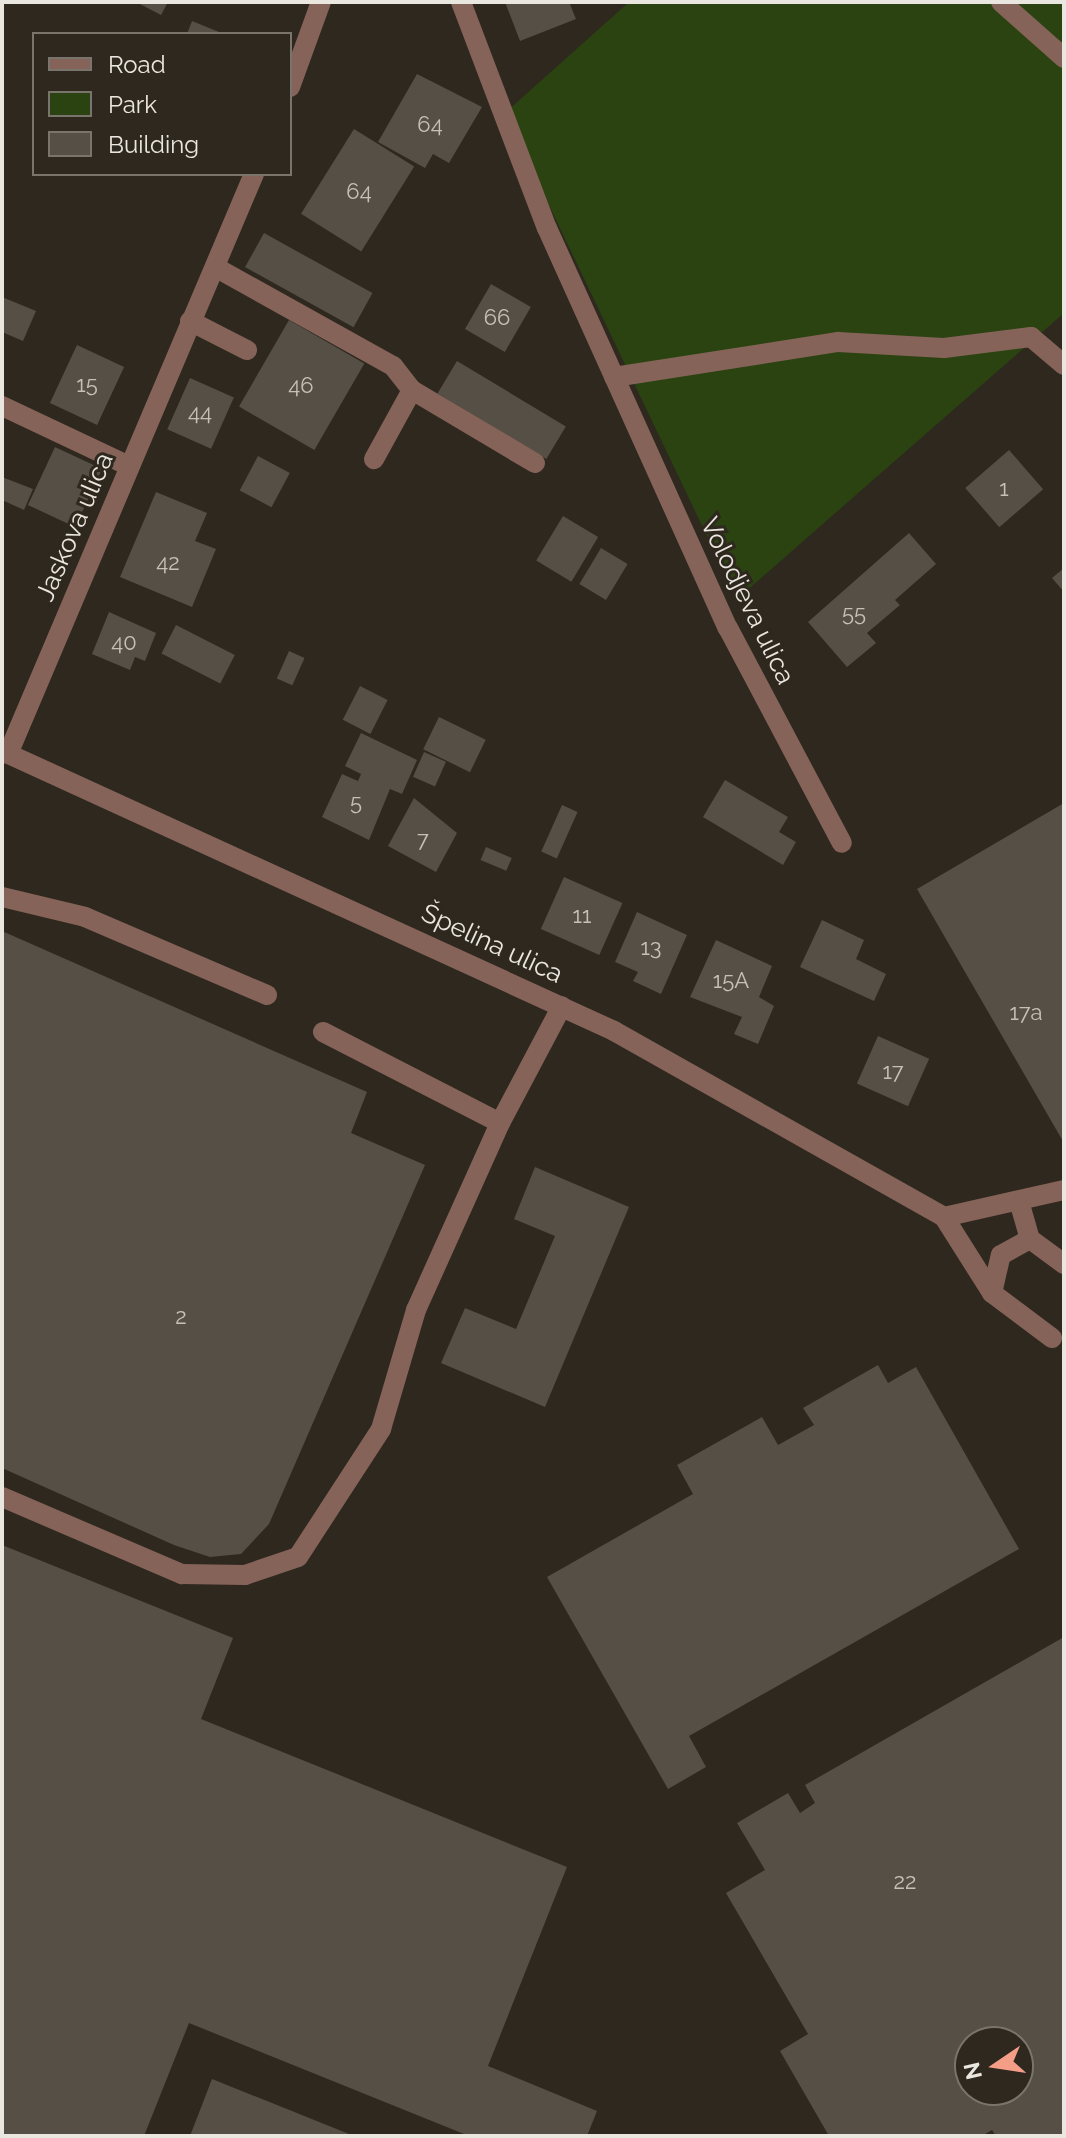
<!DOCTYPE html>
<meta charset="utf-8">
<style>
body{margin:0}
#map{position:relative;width:1066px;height:2138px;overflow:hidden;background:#2e281f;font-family:Raleway,sans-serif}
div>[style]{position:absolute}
.green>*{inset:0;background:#2a4311}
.building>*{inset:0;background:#554f45;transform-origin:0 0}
.lane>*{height:20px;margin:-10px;padding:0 10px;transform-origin:10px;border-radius:10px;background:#866359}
.street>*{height:20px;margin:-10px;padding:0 10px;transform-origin:10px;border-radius:10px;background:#866359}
span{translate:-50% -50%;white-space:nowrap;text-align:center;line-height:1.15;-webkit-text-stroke:6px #2e281f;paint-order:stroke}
.number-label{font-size:22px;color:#c5c1b9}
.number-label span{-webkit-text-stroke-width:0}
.street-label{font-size:26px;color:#eae7e0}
.frame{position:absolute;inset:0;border:4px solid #eae7e0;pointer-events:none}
.legend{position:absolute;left:32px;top:32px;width:260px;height:144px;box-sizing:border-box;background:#2e281f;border:2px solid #79746c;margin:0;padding:10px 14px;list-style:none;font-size:24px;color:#eae7e0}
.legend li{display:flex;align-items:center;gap:16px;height:40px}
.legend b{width:40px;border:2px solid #79746c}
.north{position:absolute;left:954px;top:2026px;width:80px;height:80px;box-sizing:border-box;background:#2e281f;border:2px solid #79746c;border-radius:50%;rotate:257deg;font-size:22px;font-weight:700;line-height:32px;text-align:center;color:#eae7e0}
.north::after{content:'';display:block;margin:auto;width:28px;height:36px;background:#f49e88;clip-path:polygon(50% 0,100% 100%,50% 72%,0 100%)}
</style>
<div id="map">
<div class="green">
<div style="clip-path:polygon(629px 2px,1064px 2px,1064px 313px,737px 599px,505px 113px)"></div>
</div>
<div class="building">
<div style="clip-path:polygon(136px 2px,168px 2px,161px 15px)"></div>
<div style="clip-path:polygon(505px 2px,569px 2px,576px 19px,520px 41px)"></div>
<div style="clip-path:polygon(192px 21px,224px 34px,187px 34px)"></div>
<div style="clip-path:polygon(417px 74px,482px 107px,449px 163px,433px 154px,425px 168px,378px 142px)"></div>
<div style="left:354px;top:129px;width:71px;height:100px;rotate:32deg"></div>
<div style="left:264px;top:233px;width:124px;height:39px;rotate:29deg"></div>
<div style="left:491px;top:284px;width:46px;height:52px;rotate:30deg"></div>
<div style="clip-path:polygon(2px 297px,36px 311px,23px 341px,2px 332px)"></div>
<div style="left:289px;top:320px;width:87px;height:100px;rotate:30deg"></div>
<div style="left:77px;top:345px;width:52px;height:64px;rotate:25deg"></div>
<div style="left:457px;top:361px;width:127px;height:38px;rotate:31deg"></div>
<div style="left:190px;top:378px;width:48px;height:56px;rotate:24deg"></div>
<div style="left:55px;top:447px;width:52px;height:64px;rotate:25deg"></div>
<div style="left:1009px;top:450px;width:52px;height:58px;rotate:49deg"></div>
<div style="left:258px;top:456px;width:36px;height:39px;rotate:28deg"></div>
<div style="clip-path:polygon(2px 477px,33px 489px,24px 510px,2px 500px)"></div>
<div style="clip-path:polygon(156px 492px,207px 513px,195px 541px,216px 549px,192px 607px,120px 577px)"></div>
<div style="left:563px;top:516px;width:41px;height:52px;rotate:31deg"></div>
<div style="clip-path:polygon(909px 533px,936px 564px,895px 600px,900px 605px,867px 633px,876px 643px,847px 667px,808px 622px)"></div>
<div style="left:601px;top:548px;width:31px;height:42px;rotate:31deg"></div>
<div style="clip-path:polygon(1064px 568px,1064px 592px,1052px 578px)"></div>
<div style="clip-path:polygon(109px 612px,156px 633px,145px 661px,135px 657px,130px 670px,92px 654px)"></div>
<div style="left:176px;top:625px;width:66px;height:32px;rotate:27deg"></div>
<div style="left:289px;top:651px;width:17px;height:30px;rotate:24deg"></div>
<div style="left:360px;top:686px;width:31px;height:38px;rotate:27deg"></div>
<div style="left:439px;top:717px;width:52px;height:36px;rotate:26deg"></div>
<div style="clip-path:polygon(361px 733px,417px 760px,402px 794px,390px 789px,369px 840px,322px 817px,342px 774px,358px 781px,361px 774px,345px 766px)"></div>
<div style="left:424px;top:752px;width:24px;height:27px;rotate:24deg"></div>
<div style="clip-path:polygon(725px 780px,788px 817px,779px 832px,796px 842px,783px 865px,703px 817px)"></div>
<div style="clip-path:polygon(414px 798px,457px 833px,436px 872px,388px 846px)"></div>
<div style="clip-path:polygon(1064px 803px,1064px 1143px,917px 889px)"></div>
<div style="left:562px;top:805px;width:17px;height:51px;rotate:24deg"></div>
<div style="left:486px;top:847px;width:28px;height:14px;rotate:23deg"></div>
<div style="left:564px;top:877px;width:64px;height:57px;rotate:24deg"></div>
<div style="clip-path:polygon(637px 912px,687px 935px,661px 994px,633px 981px,638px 972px,615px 962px)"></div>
<div style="clip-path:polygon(822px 920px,864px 940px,856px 959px,886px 974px,874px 1001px,800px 967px)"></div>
<div style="clip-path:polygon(2px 931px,367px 1092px,351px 1133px,425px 1165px,269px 1524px,241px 1554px,210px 1557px,174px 1545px,2px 1468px)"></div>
<div style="clip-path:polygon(716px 940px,772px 966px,759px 997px,774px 1006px,758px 1044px,734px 1034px,742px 1017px,690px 997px)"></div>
<div style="left:878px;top:1036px;width:56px;height:52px;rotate:24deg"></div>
<div style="clip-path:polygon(535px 1167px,629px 1207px,545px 1407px,441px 1363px,465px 1308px,516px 1329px,555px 1236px,514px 1219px)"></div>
<div style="clip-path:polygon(878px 1365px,888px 1383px,916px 1367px,1019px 1549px,689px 1736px,706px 1767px,668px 1789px,547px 1577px,693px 1494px,677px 1465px,762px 1417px,778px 1445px,814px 1425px,803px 1408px)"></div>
<div style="clip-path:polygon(2px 1545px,233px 1638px,201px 1719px,567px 1867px,488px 2066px,597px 2111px,587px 2136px,469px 2136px,189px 2023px,144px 2136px,2px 2136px)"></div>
<div style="clip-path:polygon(evenodd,1064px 1637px,1064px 2136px,996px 2136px,992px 2130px,982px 2136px,829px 2136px,780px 2051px,808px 2034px,726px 1893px,765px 1870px,737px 1823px,788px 1793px,800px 1813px,815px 1803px,805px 1785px,1064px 1637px,970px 2042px,1018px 2042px,1018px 2090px,970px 2090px,970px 2042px)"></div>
<div style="clip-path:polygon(212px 2079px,354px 2136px,190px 2136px)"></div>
</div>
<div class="lane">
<div style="left:2px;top:897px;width:85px;rotate:13.5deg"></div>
<div style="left:85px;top:917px;width:198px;rotate:23.2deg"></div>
<div style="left:323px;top:1032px;width:199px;rotate:27.2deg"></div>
<div style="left:500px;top:1123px;width:132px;rotate:-62.1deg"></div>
<div style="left:1019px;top:1201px;width:40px;rotate:74deg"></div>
<div style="left:1030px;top:1239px;width:42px;rotate:36.3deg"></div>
<div style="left:992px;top:1293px;width:39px;rotate:-77deg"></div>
<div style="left:1001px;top:1255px;width:33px;rotate:-29deg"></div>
<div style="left:1052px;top:1338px;width:75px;rotate:-143.1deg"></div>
<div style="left:992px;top:1293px;width:90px;rotate:-122.3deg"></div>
<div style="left:944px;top:1217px;width:123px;rotate:-12.7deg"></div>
<div style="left:2px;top:1497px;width:196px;rotate:23.2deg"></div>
<div style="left:182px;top:1574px;width:63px;rotate:0.9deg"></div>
<div style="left:245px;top:1575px;width:56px;rotate:-18.8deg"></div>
<div style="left:298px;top:1557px;width:153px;rotate:-57deg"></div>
<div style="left:381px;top:1429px;width:124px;rotate:-73.6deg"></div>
<div style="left:416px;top:1310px;width:205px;rotate:-65.8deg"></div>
</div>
<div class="street">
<div style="left:461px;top:2px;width:242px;rotate:69.2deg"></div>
<div style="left:547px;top:228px;width:439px;rotate:65.7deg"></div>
<div style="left:728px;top:628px;width:243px;rotate:62.1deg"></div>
<div style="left:1001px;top:2px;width:84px;rotate:41.6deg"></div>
<div style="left:290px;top:87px;width:90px;rotate:-70deg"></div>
<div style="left:215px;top:267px;width:204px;rotate:29.1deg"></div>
<div style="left:393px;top:366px;width:31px;rotate:52deg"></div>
<div style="left:412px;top:390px;width:79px;rotate:118.8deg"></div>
<div style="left:190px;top:321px;width:64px;rotate:27deg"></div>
<div style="left:614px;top:377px;width:227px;rotate:-8.9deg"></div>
<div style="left:838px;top:342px;width:106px;rotate:3.2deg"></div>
<div style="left:944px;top:348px;width:88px;rotate:-7.2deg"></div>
<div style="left:1031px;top:337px;width:43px;rotate:40.3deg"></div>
<div style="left:412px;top:390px;width:143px;rotate:30.7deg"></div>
<div style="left:2px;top:406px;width:140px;rotate:25.3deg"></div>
<div style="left:2px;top:751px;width:673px;rotate:24.58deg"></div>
<div style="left:614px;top:1031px;width:379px;rotate:29.4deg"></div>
<div style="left:8px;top:754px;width:630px;rotate:-67.02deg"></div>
</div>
<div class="number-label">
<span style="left:430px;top:125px">64</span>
<span style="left:359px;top:192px">64</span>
<span style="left:497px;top:318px">66</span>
<span style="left:87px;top:385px">15</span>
<span style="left:301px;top:386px">46</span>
<span style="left:200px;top:413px">44</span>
<span style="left:1004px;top:489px">1</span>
<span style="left:168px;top:563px">42</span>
<span style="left:854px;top:614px">55</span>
<span style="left:124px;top:643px">40</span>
<span style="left:356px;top:803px">5</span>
<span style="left:423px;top:840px">7</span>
<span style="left:582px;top:916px">11</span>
<span style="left:651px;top:948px">13</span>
<span style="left:731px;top:981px">15A</span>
<span style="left:1026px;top:1013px">17a</span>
<span style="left:893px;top:1072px">17</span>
<span style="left:181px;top:1317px">2</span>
<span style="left:905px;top:1882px">22</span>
</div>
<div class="street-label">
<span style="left:75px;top:527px;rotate:-67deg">Jaskova ulica</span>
<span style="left:747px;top:601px;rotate:64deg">Volodjeva ulica</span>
<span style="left:492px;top:944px;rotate:25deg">Špelina ulica</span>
</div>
<div class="frame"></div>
<ul class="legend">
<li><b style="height:10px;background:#866359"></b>Road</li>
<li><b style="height:22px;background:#2a4311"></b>Park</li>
<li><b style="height:22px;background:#554f45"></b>Building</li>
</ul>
<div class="north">N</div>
</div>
